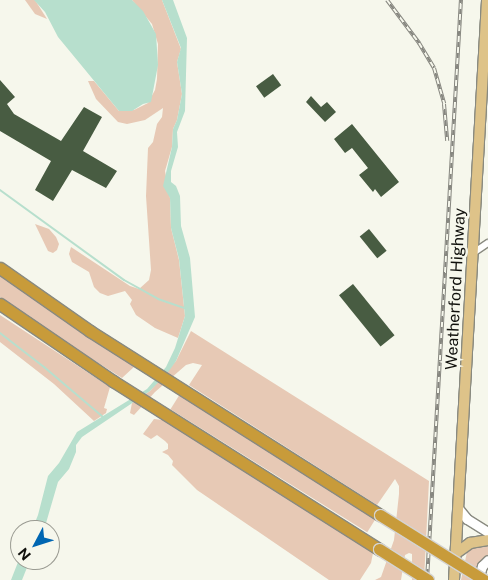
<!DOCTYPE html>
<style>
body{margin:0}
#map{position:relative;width:488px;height:580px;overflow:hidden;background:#f6f7ec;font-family:"Public Sans",sans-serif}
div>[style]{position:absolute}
.green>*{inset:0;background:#e7c9b5;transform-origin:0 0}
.water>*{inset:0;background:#b7dfcd}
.stream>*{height:2px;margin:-1px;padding:0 1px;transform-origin:1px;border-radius:1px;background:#b7dfcd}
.building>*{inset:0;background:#485c42;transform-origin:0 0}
.roads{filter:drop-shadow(1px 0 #898a80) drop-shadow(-1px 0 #898a80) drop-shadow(0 1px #898a80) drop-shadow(0 -1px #898a80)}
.street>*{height:6px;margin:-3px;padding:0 3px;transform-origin:3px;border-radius:3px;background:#fff}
.secondary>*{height:9px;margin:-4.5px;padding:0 4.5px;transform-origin:4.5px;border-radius:4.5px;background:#fff}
.primary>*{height:10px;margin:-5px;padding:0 5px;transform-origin:5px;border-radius:5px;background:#dec389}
.highway>*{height:11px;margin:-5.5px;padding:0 5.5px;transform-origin:5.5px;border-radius:5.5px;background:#c89b3a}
.rail>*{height:4px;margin-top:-2px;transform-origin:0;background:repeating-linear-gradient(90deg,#f6f7ec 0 5.5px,#86867f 0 11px);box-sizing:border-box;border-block:1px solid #86867f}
.bridges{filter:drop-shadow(1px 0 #d4d4d3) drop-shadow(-1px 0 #d4d4d3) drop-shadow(0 1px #d4d4d3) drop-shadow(0 -1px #d4d4d3)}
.highway-bridge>*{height:11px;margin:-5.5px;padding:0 5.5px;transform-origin:5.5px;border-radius:5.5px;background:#c89b3a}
span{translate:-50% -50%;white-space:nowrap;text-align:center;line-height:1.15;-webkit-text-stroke:5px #f6f7ec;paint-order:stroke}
.street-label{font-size:16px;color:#10100c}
.north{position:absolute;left:10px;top:520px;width:50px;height:50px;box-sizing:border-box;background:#f6f7ec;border:1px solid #9a9b92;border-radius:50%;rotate:230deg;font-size:14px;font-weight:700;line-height:20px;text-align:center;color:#10100c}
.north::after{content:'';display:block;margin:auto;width:18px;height:22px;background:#0066b2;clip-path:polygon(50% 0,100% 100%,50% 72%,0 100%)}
</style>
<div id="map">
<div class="green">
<div style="clip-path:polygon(25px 0,35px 0,47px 19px,35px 14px)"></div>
<div style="clip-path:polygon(132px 0,162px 0,181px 49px,177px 62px,182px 94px,177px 120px,173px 129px,172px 147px,165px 171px,170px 198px,171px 228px,179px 260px,185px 316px,178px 338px,155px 328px,136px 315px,130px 304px,132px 300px,125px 291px,108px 296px,100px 293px,94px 287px,89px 272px,72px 262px,69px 254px,71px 247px,130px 286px,139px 289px,149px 280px,151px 270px,146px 196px,148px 148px,153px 142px,157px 124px,162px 117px,163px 108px,145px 120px,127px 124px,118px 122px,96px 99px,88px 81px,94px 81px,119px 111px,134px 110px,148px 103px,155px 90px,157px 79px,158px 44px,152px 24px)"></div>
<div style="clip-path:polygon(35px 224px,49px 229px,56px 237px,59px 244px,57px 250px,53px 253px,48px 251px)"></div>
<div style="clip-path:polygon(0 275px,53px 312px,135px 366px,122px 378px,51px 333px,0 297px)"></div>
<div style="clip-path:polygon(0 315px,110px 387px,104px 408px,107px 409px,106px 413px,94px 421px,54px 384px,0 342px)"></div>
<div style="clip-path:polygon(191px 331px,429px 481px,424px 580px,412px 580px,412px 554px,409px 553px,405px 555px,401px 580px,375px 580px,381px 577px,394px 540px,399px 494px,399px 486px,395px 479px,377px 505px,189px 385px,202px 365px,193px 363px,186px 365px,155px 392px,134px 415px,130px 413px,132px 403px,150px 391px,176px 361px)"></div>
<div style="left:180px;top:394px;width:232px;height:18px;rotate:32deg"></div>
<div style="clip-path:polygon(154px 419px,163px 420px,373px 553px,371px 563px,360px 580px,329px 580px,197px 490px,172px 465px,173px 461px,168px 455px,162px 452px,168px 449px,168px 444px,165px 441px,157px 435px,151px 439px,143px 434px)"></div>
<div style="clip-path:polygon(488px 545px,488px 556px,475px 580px,461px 580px,467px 552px,473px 546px)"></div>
</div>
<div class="water">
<div style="clip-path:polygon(34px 0,132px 0,143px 11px,156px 34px,158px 65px,151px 102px,143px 104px,132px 111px,119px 111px,58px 37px,45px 12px)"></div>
<div style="clip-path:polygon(162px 0,173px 0,187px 38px,185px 111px,177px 132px,178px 147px,171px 171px,171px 182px,176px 186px,180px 196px,181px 226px,190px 258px,195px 317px,176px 361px,169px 371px,150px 391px,82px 437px,76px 445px,76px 452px,69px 469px,58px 482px,44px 530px,32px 530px,38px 515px,48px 476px,59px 463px,77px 432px,147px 389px,166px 367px,175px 348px,185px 316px,179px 259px,171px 228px,170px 198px,163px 186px,172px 147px,173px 129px,177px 120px,182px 94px,177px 62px,181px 48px)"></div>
<div style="clip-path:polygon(20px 557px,20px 560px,30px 560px,22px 580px,11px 580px)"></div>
</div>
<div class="stream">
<div style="left:0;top:190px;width:153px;rotate:36deg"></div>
<div style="left:124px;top:280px;width:39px;rotate:29deg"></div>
<div style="left:158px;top:299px;width:28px;rotate:19deg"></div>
<div style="left:0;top:333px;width:56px;rotate:37.7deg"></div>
<div style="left:44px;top:367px;width:77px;rotate:40.3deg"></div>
</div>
<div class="building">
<div style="left:273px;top:74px;width:14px;height:21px;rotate:54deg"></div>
<div style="clip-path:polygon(0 80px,15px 97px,7px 104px,14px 114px,61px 141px,84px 107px,102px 117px,83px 151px,117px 171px,106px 188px,72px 170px,53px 201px,35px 190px,51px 161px,0 131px)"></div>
<div style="clip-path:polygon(311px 96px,321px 107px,327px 102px,336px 112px,325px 122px,306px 102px)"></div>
<div style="clip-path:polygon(352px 124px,399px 182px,381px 197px,375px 189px,373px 192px,359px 175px,368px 168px,352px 148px,345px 153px,334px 139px)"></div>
<div style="left:369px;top:229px;width:28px;height:12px;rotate:51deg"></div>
<div style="left:353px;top:284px;width:66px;height:18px;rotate:51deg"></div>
</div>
<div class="roads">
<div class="street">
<div style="left:473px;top:253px;width:18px;rotate:-34deg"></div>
</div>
<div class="secondary">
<div style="left:458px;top:508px;width:14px;rotate:51deg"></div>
<div style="left:467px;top:519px;width:25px;rotate:32deg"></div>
<div style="left:478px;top:580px;width:15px;rotate:-74deg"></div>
<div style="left:482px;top:566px;width:8px;rotate:-45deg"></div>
</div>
<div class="primary">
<div style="left:455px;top:554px;width:19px;rotate:-36deg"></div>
<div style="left:470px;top:543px;width:18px;rotate:-9deg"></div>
<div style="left:454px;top:580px;width:581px;rotate:-86.74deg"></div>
</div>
<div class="highway">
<div style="left:0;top:268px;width:110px;rotate:35deg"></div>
<div style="left:90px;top:331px;width:343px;rotate:32.4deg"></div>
<div style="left:0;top:304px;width:137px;rotate:34.3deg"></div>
<div style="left:113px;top:381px;width:315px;rotate:32.3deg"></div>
</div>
</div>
<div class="rail">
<div style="left:387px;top:0;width:54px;rotate:53.3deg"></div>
<div style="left:419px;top:43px;width:29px;rotate:59deg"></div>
<div style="left:434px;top:68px;width:37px;rotate:74deg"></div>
<div style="left:444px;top:104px;width:37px;rotate:85deg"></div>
<div style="left:427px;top:580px;width:581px;rotate:-86.65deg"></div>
</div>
<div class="bridges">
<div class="highway-bridge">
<div style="left:380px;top:515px;width:123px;rotate:32deg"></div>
<div style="left:379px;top:549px;width:58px;rotate:32.3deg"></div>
</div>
</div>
<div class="street-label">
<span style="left:456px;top:289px;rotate:-87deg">Weatherford Highway</span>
</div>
<div class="north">N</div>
</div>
